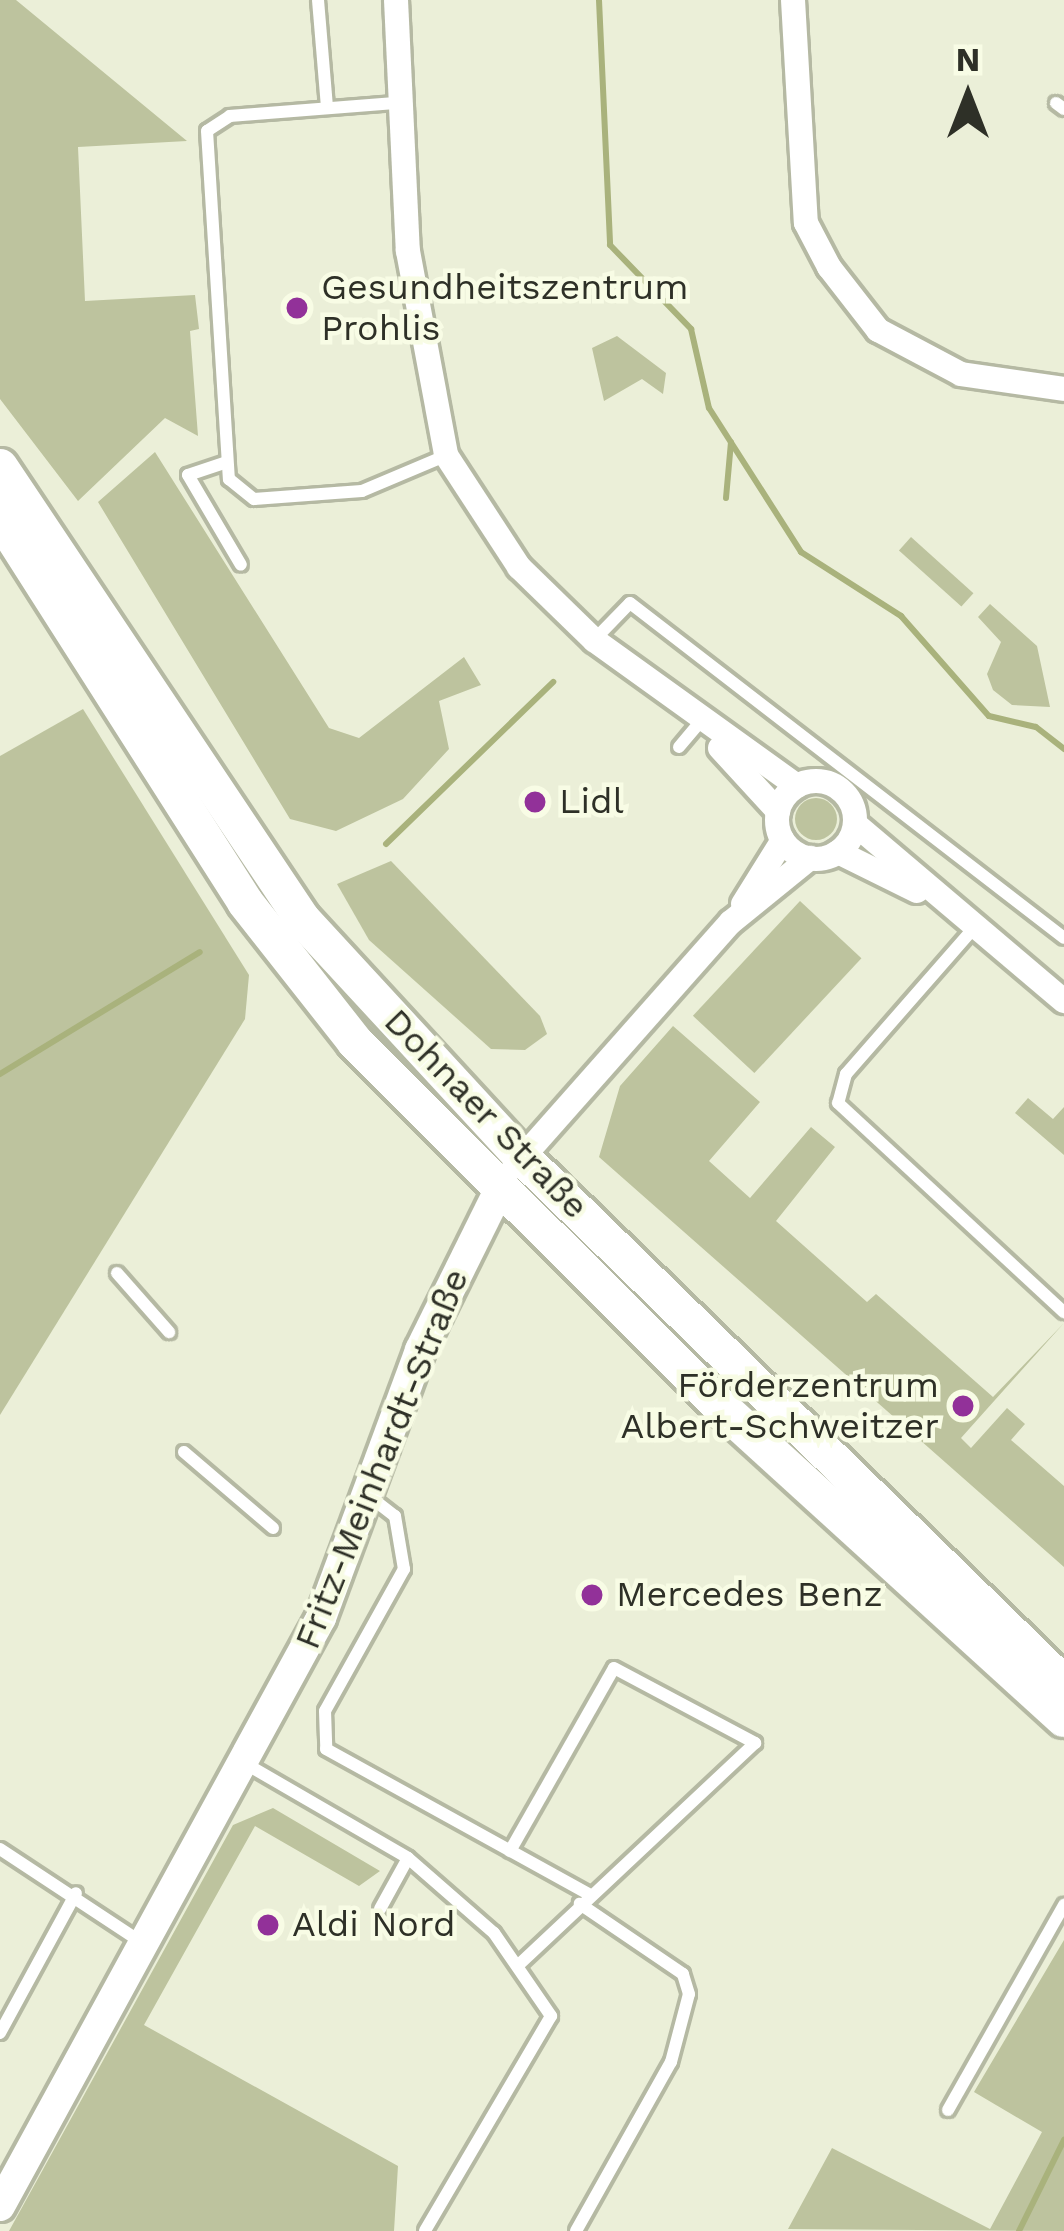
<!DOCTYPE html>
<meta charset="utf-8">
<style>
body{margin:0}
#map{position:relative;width:1064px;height:2231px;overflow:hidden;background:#ebefd8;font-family:"Work Sans",sans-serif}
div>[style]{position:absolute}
.green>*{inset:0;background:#bdc39e;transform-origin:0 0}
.round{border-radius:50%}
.stream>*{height:6px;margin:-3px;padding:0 3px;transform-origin:3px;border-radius:3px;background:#a9b27c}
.roads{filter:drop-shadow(3px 0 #b5b9a3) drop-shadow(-3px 0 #b5b9a3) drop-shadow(0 3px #b5b9a3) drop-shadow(0 -3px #b5b9a3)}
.service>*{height:12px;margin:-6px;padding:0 6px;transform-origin:6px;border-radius:6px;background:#fff}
.minor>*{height:24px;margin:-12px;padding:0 12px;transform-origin:12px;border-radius:12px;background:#fff}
.minor>.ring{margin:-12px;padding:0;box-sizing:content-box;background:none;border:24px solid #fff;border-radius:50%}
.tertiary>*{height:30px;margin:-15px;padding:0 15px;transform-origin:15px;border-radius:15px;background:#fff}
.secondary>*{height:36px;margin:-18px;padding:0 18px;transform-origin:18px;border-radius:18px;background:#fff}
.dots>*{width:33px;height:33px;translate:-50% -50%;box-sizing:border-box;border:6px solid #f8fce5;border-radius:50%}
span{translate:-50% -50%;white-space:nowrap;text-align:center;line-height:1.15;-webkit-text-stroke:9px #f8fce5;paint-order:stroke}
.poi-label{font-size:36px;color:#2e3027}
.left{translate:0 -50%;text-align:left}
.right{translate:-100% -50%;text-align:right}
.street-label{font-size:36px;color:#2e3027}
.north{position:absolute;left:908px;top:36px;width:120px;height:120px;-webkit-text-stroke:9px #f8fce5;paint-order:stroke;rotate:0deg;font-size:33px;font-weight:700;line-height:48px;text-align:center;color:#2e3027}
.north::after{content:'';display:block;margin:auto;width:42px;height:54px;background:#2e3027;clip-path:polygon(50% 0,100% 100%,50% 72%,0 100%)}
</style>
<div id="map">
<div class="green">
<div style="clip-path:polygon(0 0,16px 0,187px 141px,78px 147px,85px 301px,195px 295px,199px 329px,190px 331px,198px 436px,165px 418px,78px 501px,0 399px)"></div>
<div style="clip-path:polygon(617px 336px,666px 373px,663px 394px,642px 379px,604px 401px,592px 348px)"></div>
<div style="clip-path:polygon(155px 452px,329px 728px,359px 738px,464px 657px,481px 685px,439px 701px,449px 749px,403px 799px,336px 831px,290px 819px,98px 502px)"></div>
<div style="left:911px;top:537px;width:84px;height:18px;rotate:42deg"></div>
<div style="clip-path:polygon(990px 604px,1037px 646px,1050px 707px,1012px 705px,993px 690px,987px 674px,1001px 642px,978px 617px)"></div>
<div style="clip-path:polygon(83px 709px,249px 975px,245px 1019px,0 1415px,0 756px)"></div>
<div class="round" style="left:795px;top:798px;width:42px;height:42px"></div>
<div style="clip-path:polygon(391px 861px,540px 1016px,547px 1034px,525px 1050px,491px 1049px,369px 940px,337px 884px)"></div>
<div style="left:800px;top:901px;width:84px;height:157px;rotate:43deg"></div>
<div style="clip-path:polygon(673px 1026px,760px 1102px,709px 1161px,750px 1198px,811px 1127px,835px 1147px,776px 1221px,867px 1302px,876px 1294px,993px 1397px,1064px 1323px,961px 1438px,971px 1448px,1007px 1408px,1025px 1424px,1011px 1440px,1064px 1486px,1064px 1567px,599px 1157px,620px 1086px)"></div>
<div style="clip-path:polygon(1028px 1098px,1053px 1119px,1064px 1107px,1064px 1155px,1015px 1113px)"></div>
<div style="clip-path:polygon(583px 1241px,856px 1503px,747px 1412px,576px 1247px)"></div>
<div style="clip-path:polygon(273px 1808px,380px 1871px,359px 1886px,255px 1826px,144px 2025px,398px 2166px,394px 2231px,9px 2231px,233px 1825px)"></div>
<div style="clip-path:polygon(1064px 1940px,1064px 2231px,788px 2229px,832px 2148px,990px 2229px,1042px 2132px,974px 2092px)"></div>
</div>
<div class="stream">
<div style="left:599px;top:0;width:245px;rotate:87.4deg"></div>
<div style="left:610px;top:245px;width:117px;rotate:46deg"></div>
<div style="left:691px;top:329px;width:81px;rotate:77.2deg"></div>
<div style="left:709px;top:408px;width:171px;rotate:57.4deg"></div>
<div style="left:801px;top:552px;width:119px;rotate:32.6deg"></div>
<div style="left:901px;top:616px;width:133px;rotate:48.7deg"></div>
<div style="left:989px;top:716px;width:48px;rotate:13.2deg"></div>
<div style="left:1036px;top:727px;width:36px;rotate:38deg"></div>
<div style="left:726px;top:498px;width:56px;rotate:-84.9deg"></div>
<div style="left:386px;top:844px;width:233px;rotate:-44.1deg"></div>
<div style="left:0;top:1074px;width:234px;rotate:-31.4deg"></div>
<div style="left:1019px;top:2231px;width:102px;rotate:-63.7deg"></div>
</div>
<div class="roads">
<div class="service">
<div style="left:318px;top:0;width:108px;rotate:85.2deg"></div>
<div style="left:395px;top:103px;width:166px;rotate:175.5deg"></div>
<div style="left:230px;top:116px;width:27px;rotate:147deg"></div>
<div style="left:207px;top:131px;width:349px;rotate:86.4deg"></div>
<div style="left:229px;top:479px;width:32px;rotate:39deg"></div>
<div style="left:254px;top:499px;width:108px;rotate:-4.2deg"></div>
<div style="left:362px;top:491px;width:90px;rotate:-22.9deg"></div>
<div style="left:1056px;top:103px;width:10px;rotate:37deg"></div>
<div style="left:227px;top:462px;width:41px;rotate:161.6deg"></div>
<div style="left:188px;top:475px;width:104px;rotate:59.5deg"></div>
<div style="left:595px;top:639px;width:50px;rotate:-45.8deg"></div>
<div style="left:630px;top:603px;width:548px;rotate:37.66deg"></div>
<div style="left:679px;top:747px;width:30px;rotate:-50deg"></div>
<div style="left:973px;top:929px;width:193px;rotate:131.2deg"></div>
<div style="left:846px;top:1074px;width:30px;rotate:105deg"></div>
<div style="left:838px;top:1103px;width:308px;rotate:42.8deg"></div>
<div style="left:117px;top:1273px;width:79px;rotate:48.6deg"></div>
<div style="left:184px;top:1452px;width:117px;rotate:40.5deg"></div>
<div style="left:369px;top:1496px;width:33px;rotate:38deg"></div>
<div style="left:395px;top:1516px;width:54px;rotate:80.4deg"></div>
<div style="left:404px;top:1569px;width:162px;rotate:119.1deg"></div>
<div style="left:325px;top:1711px;width:38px;rotate:88deg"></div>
<div style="left:326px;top:1749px;width:302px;rotate:28.9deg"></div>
<div style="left:246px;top:1764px;width:187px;rotate:30.1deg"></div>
<div style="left:408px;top:1858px;width:114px;rotate:41.1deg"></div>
<div style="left:494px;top:1933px;width:101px;rotate:55.5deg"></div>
<div style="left:551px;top:2016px;width:249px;rotate:120.4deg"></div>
<div style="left:0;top:1849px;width:173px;rotate:33.4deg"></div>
<div style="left:510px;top:1851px;width:210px;rotate:-60.4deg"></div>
<div style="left:614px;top:1668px;width:160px;rotate:28deg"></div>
<div style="left:755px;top:1743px;width:321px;rotate:136.8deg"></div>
<div style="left:380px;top:1909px;width:58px;rotate:-61.2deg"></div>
<div style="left:0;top:2033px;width:159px;rotate:-61.5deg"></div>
<div style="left:948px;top:2110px;width:236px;rotate:-60.5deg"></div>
<div style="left:576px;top:2231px;width:194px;rotate:-60.7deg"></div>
<div style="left:671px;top:2062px;width:70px;rotate:-75.2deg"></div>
<div style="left:689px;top:1994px;width:21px;rotate:-107deg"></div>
<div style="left:683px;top:1974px;width:125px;rotate:-145.8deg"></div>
</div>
<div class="minor">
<div style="left:396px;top:0;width:251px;rotate:87.3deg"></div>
<div style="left:408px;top:251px;width:208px;rotate:79.4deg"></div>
<div style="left:446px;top:455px;width:134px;rotate:56.9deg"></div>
<div style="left:519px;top:567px;width:105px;rotate:44.2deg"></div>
<div style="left:594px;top:640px;width:250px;rotate:35.7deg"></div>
<div style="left:793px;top:0;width:223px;rotate:86.7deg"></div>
<div style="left:806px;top:223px;width:50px;rotate:62.4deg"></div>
<div style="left:829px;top:267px;width:80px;rotate:52.1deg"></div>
<div style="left:878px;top:330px;width:94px;rotate:27.9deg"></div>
<div style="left:961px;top:374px;width:104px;rotate:8.3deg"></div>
<div style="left:720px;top:748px;width:86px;rotate:47.4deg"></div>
<div class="ring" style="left:777px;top:781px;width:54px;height:54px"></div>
<div style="left:855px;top:824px;width:274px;rotate:40.3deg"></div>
<div style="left:838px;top:852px;width:88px;rotate:26.3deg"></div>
<div style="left:743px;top:904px;width:75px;rotate:-58deg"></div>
<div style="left:514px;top:1167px;width:327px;rotate:-48.5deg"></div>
<div style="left:731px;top:922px;width:102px;rotate:-39deg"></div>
</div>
<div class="tertiary">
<div style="left:0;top:2206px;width:670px;rotate:-61.37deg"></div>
<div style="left:321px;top:1618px;width:286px;rotate:-69.7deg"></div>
<div style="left:420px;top:1350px;width:176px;rotate:-63.7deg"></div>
</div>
<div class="secondary">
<div style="left:0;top:467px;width:544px;rotate:56.25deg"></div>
<div style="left:302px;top:919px;width:323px;rotate:47.3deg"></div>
<div style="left:521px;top:1156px;width:757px;rotate:44.2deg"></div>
<div style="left:0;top:517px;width:456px;rotate:57.5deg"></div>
<div style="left:245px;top:902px;width:178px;rotate:51.8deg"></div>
<div style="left:355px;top:1042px;width:515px;rotate:44.92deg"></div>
<div style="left:720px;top:1406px;width:465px;rotate:42.3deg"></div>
</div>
</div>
<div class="dots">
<div style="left:297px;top:308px;background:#923199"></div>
<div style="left:535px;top:802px;background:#923199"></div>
<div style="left:963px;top:1406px;background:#923199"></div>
<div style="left:592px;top:1595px;background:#923199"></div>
<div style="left:268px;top:1925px;background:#923199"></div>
</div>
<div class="poi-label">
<span class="left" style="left:321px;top:308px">Gesundheitszentrum<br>Prohlis</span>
<span class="left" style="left:559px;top:802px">Lidl</span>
<span class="right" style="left:939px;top:1406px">Förderzentrum<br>Albert-Schweitzer</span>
<span class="left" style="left:616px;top:1595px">Mercedes Benz</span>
<span class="left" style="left:292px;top:1925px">Aldi Nord</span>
</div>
<div class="street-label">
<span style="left:486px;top:1114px;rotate:46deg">Dohnaer Straße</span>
<span style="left:382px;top:1459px;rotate:-68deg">Fritz-Meinhardt-Straße</span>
</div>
<div class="north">N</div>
</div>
